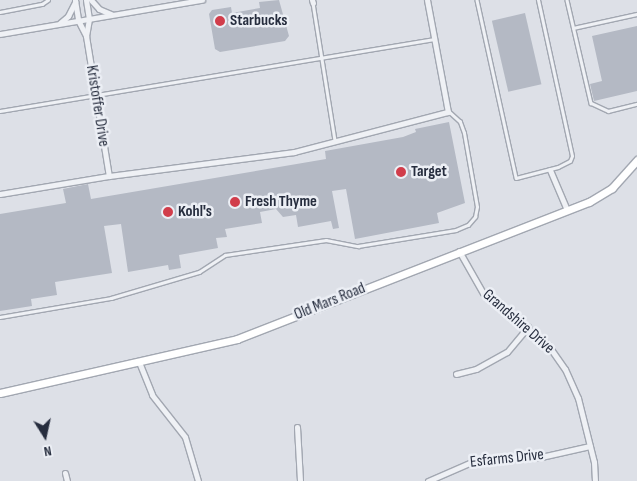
<!DOCTYPE html>
<style>
body{margin:0}
#map{position:relative;width:637px;height:481px;overflow:hidden;background:#dde0e7;font-family:"Sofia Sans Condensed",sans-serif}
div>[style]{position:absolute}
.building>*{inset:0;background:#b4b9c4;transform-origin:0 0}
.roads{filter:drop-shadow(1px 0 #a2a7b1) drop-shadow(-1px 0 #a2a7b1) drop-shadow(0 1px #a2a7b1) drop-shadow(0 -1px #a2a7b1)}
.lane>*{height:2.5px;margin:-1.25px;padding:0 1.25px;transform-origin:1.25px;border-radius:1.25px;background:#eff1f5}
.street>*{height:5px;margin:-2.5px;padding:0 2.5px;transform-origin:2.5px;border-radius:2.5px;background:#eff1f5}
.secondary>*{height:7px;margin:-3.5px;padding:0 3.5px;transform-origin:3.5px;border-radius:3.5px;background:#fff}
.dots>*{width:14px;height:14px;translate:-50% -50%;box-sizing:border-box;border:2px solid #eceff5;border-radius:50%}
span{translate:-50% -50%;white-space:nowrap;text-align:center;line-height:1.15;-webkit-text-stroke:5px #eceff5;paint-order:stroke}
.poi-label{font-size:16px;color:#262d3e;font-weight:700}
.left{translate:0 -50%;text-align:left}
.street-label{font-size:16px;color:#262d3e}
.north{position:absolute;left:20px;top:411px;width:50px;height:50px;-webkit-text-stroke:4px #eceff5;paint-order:stroke;rotate:170deg;font-size:14px;font-weight:700;line-height:20px;text-align:center;color:#262d3e}
.north::after{content:'';display:block;margin:auto;width:18px;height:22px;background:#262d3e;clip-path:polygon(50% 0,100% 100%,50% 72%,0 100%)}
</style>
<div id="map">
<div class="building">
<div style="clip-path:polygon(279px 0,289px 36px,285px 41px,220px 52px,215px 49px,209px 14px,212px 10px,231px 7px,232px 13px,260px 8px,259px 2px)"></div>
<div style="left:525px;top:13px;width:73px;height:34px;rotate:77deg"></div>
<div style="clip-path:polygon(637px 26px,637px 91px,594px 101px,590px 84px,602px 81px,592px 36px)"></div>
<div style="clip-path:polygon(449px 122px,465px 203px,437px 213px,439px 223px,355px 239px,346px 189px,332px 191px,339px 228px,333px 229px,331px 221px,298px 227px,296px 215px,283px 217px,276px 209px,260px 212px,262px 223px,225px 229px,227px 237px,216px 238px,218px 248px,179px 255px,181px 268px,169px 270px,168px 265px,128px 272px,121px 224px,104px 226px,112px 273px,55px 282px,57px 295px,31px 299px,32px 306px,0 311px,0 214px,66px 203px,63px 189px,88px 184px,91px 199px,326px 159px,325px 151px,403px 137px,416px 132px,415px 129px)"></div>
</div>
<div class="roads">
<div class="lane">
<div style="left:477px;top:0;width:182px;rotate:77.6deg"></div>
<div style="left:516px;top:178px;width:43px;rotate:-14.7deg"></div>
<div style="left:558px;top:167px;width:13px;rotate:-27deg"></div>
<div style="left:570px;top:161px;width:5px;rotate:-68deg"></div>
<div style="left:572px;top:156px;width:160px;rotate:-102.3deg"></div>
<div style="left:567px;top:0;width:106px;rotate:76.9deg"></div>
<div style="left:591px;top:103px;width:19px;rotate:25deg"></div>
<div style="left:608px;top:111px;width:30px;rotate:-14deg"></div>
<div style="left:313px;top:3px;width:139px;rotate:80.9deg"></div>
<div style="left:0;top:12px;width:43px;rotate:-10.8deg"></div>
<div style="left:42px;top:4px;width:7px;rotate:-34deg"></div>
<div style="left:573px;top:28px;width:66px;rotate:-12.3deg"></div>
<div style="left:0;top:111px;width:440px;rotate:-9.4deg"></div>
<div style="left:0;top:317px;width:113px;rotate:-9.7deg"></div>
<div style="left:111px;top:298px;width:92px;rotate:-16.5deg"></div>
<div style="left:199px;top:272px;width:31px;rotate:-33deg"></div>
<div style="left:225px;top:255px;width:102px;rotate:-8.4deg"></div>
<div style="left:326px;top:240px;width:33px;rotate:11deg"></div>
<div style="left:358px;top:246px;width:99px;rotate:-9.3deg"></div>
<div style="left:456px;top:230px;width:13px;rotate:-23deg"></div>
<div style="left:468px;top:225px;width:11px;rotate:-49deg"></div>
<div style="left:475px;top:217px;width:10px;rotate:-79deg"></div>
<div style="left:477px;top:207px;width:75px;rotate:-100deg"></div>
<div style="left:464px;top:133px;width:12px;rotate:-110deg"></div>
<div style="left:460px;top:122px;width:15px;rotate:-138deg"></div>
</div>
<div class="street">
<div style="left:75px;top:0;width:20px;rotate:81deg"></div>
<div style="left:78px;top:20px;width:18px;rotate:63deg"></div>
<div style="left:86px;top:0;width:19px;rotate:81deg"></div>
<div style="left:89px;top:19px;width:17px;rotate:100deg"></div>
<div style="left:86px;top:36px;width:142px;rotate:80.7deg"></div>
<div style="left:91px;top:0;width:12px;rotate:48deg"></div>
<div style="left:99px;top:9px;width:13px;rotate:23deg"></div>
<div style="left:312px;top:0;width:3px;rotate:72deg"></div>
<div style="left:60px;top:23px;width:11px;rotate:-41deg"></div>
<div style="left:68px;top:16px;width:16px;rotate:-63deg"></div>
<div style="left:0;top:34px;width:205px;rotate:-9.6deg"></div>
<div style="left:550px;top:170px;width:43px;rotate:67deg"></div>
<div style="left:0;top:194px;width:110px;rotate:-9.4deg"></div>
<div style="left:109px;top:176px;width:187px;rotate:-7.4deg"></div>
<div style="left:294px;top:152px;width:159px;rotate:-14.6deg"></div>
<div style="left:448px;top:112px;width:114px;rotate:-100.6deg"></div>
<div style="left:459px;top:251px;width:48px;rotate:60.3deg"></div>
<div style="left:483px;top:293px;width:83px;rotate:38.7deg"></div>
<div style="left:548px;top:345px;width:29px;rotate:55deg"></div>
<div style="left:565px;top:369px;width:32px;rotate:66deg"></div>
<div style="left:578px;top:398px;width:66px;rotate:76deg"></div>
<div style="left:594px;top:462px;width:19px;rotate:87deg"></div>
<div style="left:139px;top:362px;width:35px;rotate:68deg"></div>
<div style="left:152px;top:395px;width:53px;rotate:51.8deg"></div>
<div style="left:185px;top:437px;width:46px;rotate:73.5deg"></div>
<div style="left:456px;top:374px;width:21px;rotate:-14deg"></div>
<div style="left:476px;top:369px;width:35px;rotate:-29deg"></div>
<div style="left:507px;top:352px;width:33px;rotate:-50deg"></div>
<div style="left:297px;top:427px;width:54px;rotate:86.8deg"></div>
<div style="left:65px;top:473px;width:8px;rotate:76deg"></div>
<div style="left:428px;top:481px;width:52px;rotate:-23.6deg"></div>
<div style="left:476px;top:460px;width:65px;rotate:-2.6deg"></div>
<div style="left:541px;top:457px;width:50px;rotate:-12.7deg"></div>
</div>
<div class="secondary">
<div style="left:0;top:393px;width:243px;rotate:-12.8deg"></div>
<div style="left:237px;top:339px;width:378px;rotate:-21.3deg"></div>
<div style="left:589px;top:202px;width:27px;rotate:-31deg"></div>
<div style="left:612px;top:188px;width:38px;rotate:-48deg"></div>
</div>
</div>
<div class="dots">
<div style="left:220px;top:21px;background:#d13d4b"></div>
<div style="left:401px;top:172px;background:#d13d4b"></div>
<div style="left:235px;top:202px;background:#d13d4b"></div>
<div style="left:168px;top:212px;background:#d13d4b"></div>
</div>
<div class="poi-label">
<span class="left" style="left:230px;top:21px">Starbucks</span>
<span class="left" style="left:411px;top:172px">Target</span>
<span class="left" style="left:245px;top:202px">Fresh Thyme</span>
<span class="left" style="left:178px;top:212px">Kohl's</span>
</div>
<div class="street-label">
<span style="left:97px;top:106px;rotate:81deg">Kristoffer Drive</span>
<span style="left:330px;top:302px;rotate:-22deg">Old Mars Road</span>
<span style="left:518px;top:322px;rotate:41deg">Grandshire Drive</span>
<span style="left:507px;top:459px;rotate:-6deg">Esfarms Drive</span>
</div>
<div class="north">N</div>
</div>
